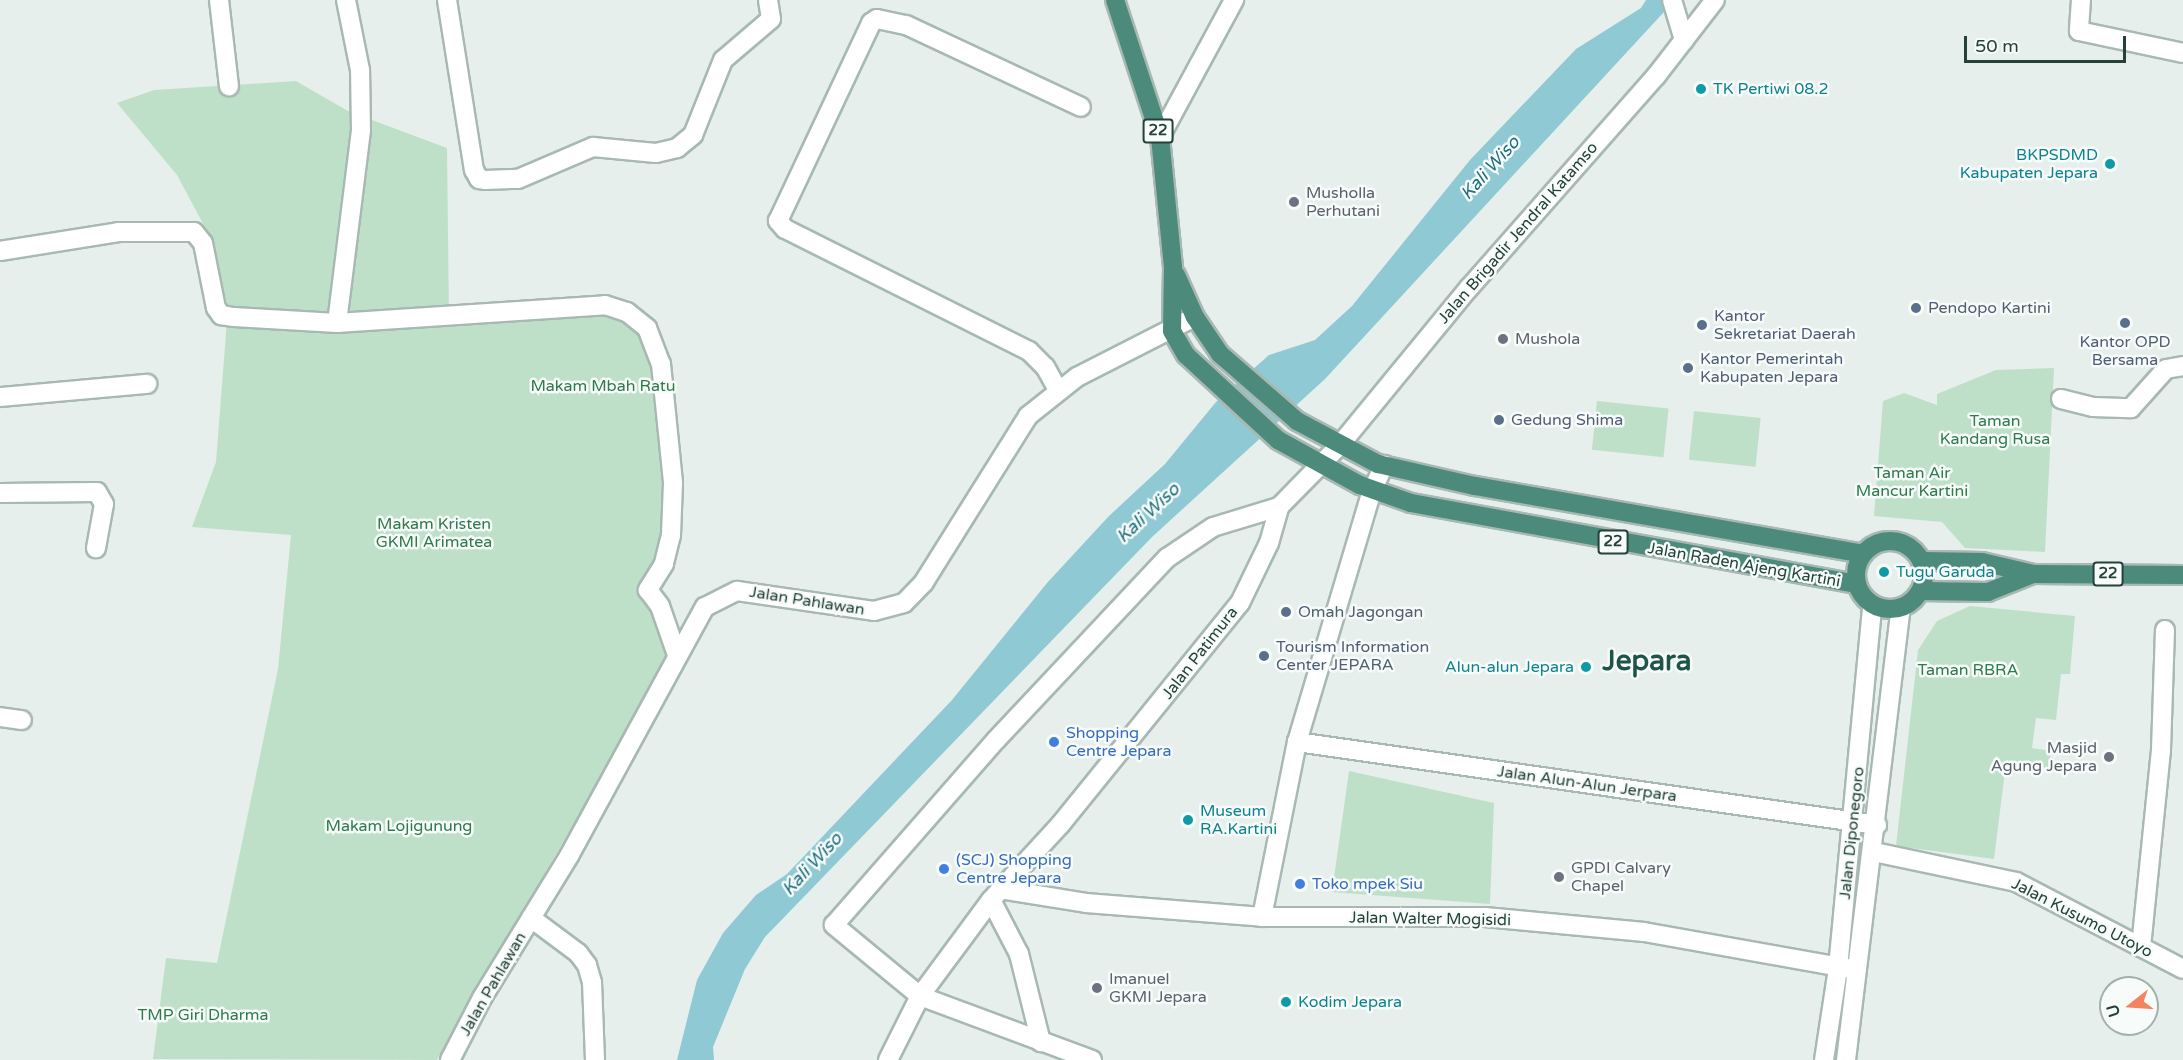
<!DOCTYPE html>
<style>
body{margin:0}
#map{position:relative;width:2183px;height:1060px;overflow:hidden;background:#e6efeb;font-family:"Varela Round",sans-serif}
div>[style]{position:absolute}
.green>*{inset:0;background:#bfe0c8;transform-origin:0 0}
.water>*{inset:0;background:#8ec9d4}
.roads{filter:drop-shadow(2px 0 #a8b8b2) drop-shadow(-2px 0 #a8b8b2) drop-shadow(0 2px #a8b8b2) drop-shadow(0 -2px #a8b8b2)}
.minor>*{height:18px;margin:-9px;padding:0 9px;transform-origin:9px;border-radius:9px;background:#fff}
.tertiary>*{height:18px;margin:-9px;padding:0 9px;transform-origin:9px;border-radius:9px;background:#fff}
.secondary>*{height:18px;margin:-9px;padding:0 9px;transform-origin:9px;border-radius:9px;background:#fff}
.trunk>*{height:18px;margin:-9px;padding:0 9px;transform-origin:9px;border-radius:9px;background:#4c8a7c}
.trunk>.ring{margin:-9px;padding:0;box-sizing:content-box;background:none;border:18px solid #4c8a7c;border-radius:50%}
.dots>*{width:16px;height:16px;translate:-50% -50%;box-sizing:border-box;border:3px solid #f7fbf9;border-radius:50%}
span{translate:-50% -50%;white-space:nowrap;text-align:center;line-height:1.15;-webkit-text-stroke:5px #f7fbf9;paint-order:stroke}
.shield-label span{padding:2px 4px;background:#f7fbf9;border:2px solid;border-radius:4px;-webkit-text-stroke-width:0}
.shield-label{font-size:15px;color:#24423a;font-weight:700}
.culture-label{font-size:16px;color:#0d838f}
.left{translate:0 -50%;text-align:left}
.right{translate:-100% -50%;text-align:right}
.worship-label{font-size:16px;color:#5b616d}
.street-label{font-size:16px;color:#24423a}
.service-label{font-size:16px;color:#4e5e75}
.park-label{font-size:16px;color:#2d7a4b}
.shop-label{font-size:16px;color:#366cbe}
.water-label{font-size:18px;color:#1c6f80;font-style:italic}
.town-label{font-size:28px;color:#1f5548;font-weight:700}
.north{position:absolute;left:2099px;top:976px;width:60px;height:60px;box-sizing:border-box;background:#f7fbf9;border:2px solid #a3b1ad;border-radius:50%;rotate:253deg;font-size:16px;font-weight:700;line-height:24px;text-align:center;color:#24423a}
.north::after{content:'';display:block;margin:auto;width:21px;height:27px;background:#f4845f;clip-path:polygon(50% 0,100% 100%,50% 72%,0 100%)}
.scale{position:absolute;left:1964px;top:36px;width:162px;height:27px;box-sizing:border-box;border:3px solid #24423a;border-top:0;padding-left:8px;font-size:18px;line-height:21px;white-space:nowrap;color:#24423a;-webkit-text-stroke:4px #f7fbf9;paint-order:stroke}
</style>
<div id="map">
<div class="green">
<div style="clip-path:polygon(296px 81px,348px 111px,447px 148px,449px 318px,604px 307px,652px 339px,668px 534px,646px 593px,672px 654px,437px 1060px,153px 1059px,166px 958px,217px 963px,278px 669px,291px 535px,192px 527px,216px 462px,228px 307px,208px 233px,177px 175px,117px 103px,154px 90px)"></div>
<div style="clip-path:polygon(2054px 368px,2045px 552px,1965px 548px,1942px 522px,1874px 516px,1883px 401px,1904px 393px,1937px 405px,1937px 394px,1996px 370px)"></div>
<div style="left:1597px;top:401px;width:72px;height:49px;rotate:6deg"></div>
<div style="left:1694px;top:411px;width:67px;height:49px;rotate:6deg"></div>
<div style="clip-path:polygon(1970px 606px,2075px 616px,2070px 674px,2061px 674px,2056px 720px,2036px 718px,2032px 748px,2051px 751px,2049px 768px,2006px 763px,1994px 859px,1896px 846px,1918px 650px,1937px 621px)"></div>
<div style="clip-path:polygon(1349px 771px,1494px 803px,1490px 904px,1332px 892px)"></div>
</div>
<div class="water">
<div style="clip-path:polygon(1646px 0,1675px 0,1325px 379px,1152px 537px,765px 937px,745px 969px,713px 1047px,714px 1060px,677px 1060px,697px 980px,723px 933px,756px 895px,787px 874px,952px 700px,1047px 583px,1109px 516px,1165px 464px,1216px 402px,1269px 355px,1315px 340px,1352px 306px,1470px 160px,1576px 49px,1641px 8px)"></div>
</div>
<div class="roads">
<div class="minor">
<div style="left:219px;top:0;width:87px;rotate:83.4deg"></div>
<div style="left:447px;top:0;width:172px;rotate:81deg"></div>
<div style="left:474px;top:170px;width:10px;rotate:61deg"></div>
<div style="left:479px;top:179px;width:6px;rotate:9deg"></div>
<div style="left:485px;top:180px;width:33px;rotate:-2deg"></div>
<div style="left:518px;top:179px;width:82px;rotate:-23.1deg"></div>
<div style="left:593px;top:147px;width:63px;rotate:5.4deg"></div>
<div style="left:656px;top:153px;width:22px;rotate:-13deg"></div>
<div style="left:677px;top:148px;width:21px;rotate:-39deg"></div>
<div style="left:693px;top:135px;width:81px;rotate:-68.2deg"></div>
<div style="left:723px;top:60px;width:63px;rotate:-40.5deg"></div>
<div style="left:771px;top:19px;width:19px;rotate:-99deg"></div>
<div style="left:1672px;top:0;width:42px;rotate:73.3deg"></div>
<div style="left:2081px;top:0;width:31px;rotate:94deg"></div>
<div style="left:2079px;top:31px;width:106px;rotate:11.9deg"></div>
<div style="left:1160px;top:137px;width:156px;rotate:-61.6deg"></div>
<div style="left:0;top:251px;width:120px;rotate:-9.1deg"></div>
<div style="left:118px;top:232px;width:76px"></div>
<div style="left:194px;top:232px;width:14px;rotate:51deg"></div>
<div style="left:203px;top:243px;width:66px;rotate:78.7deg"></div>
<div style="left:216px;top:308px;width:9px;rotate:54deg"></div>
<div style="left:221px;top:315px;width:13px;rotate:9deg"></div>
<div style="left:234px;top:317px;width:103px;rotate:3.3deg"></div>
<div style="left:337px;top:323px;width:269px;rotate:-3.8deg"></div>
<div style="left:605px;top:305px;width:23px;rotate:18deg"></div>
<div style="left:627px;top:312px;width:26px;rotate:39deg"></div>
<div style="left:647px;top:328px;width:39px;rotate:69deg"></div>
<div style="left:661px;top:364px;width:120px;rotate:84.2deg"></div>
<div style="left:673px;top:483px;width:52px;rotate:92.2deg"></div>
<div style="left:671px;top:535px;width:30px;rotate:104deg"></div>
<div style="left:664px;top:564px;width:31px;rotate:122deg"></div>
<div style="left:648px;top:590px;width:20px;rotate:53deg"></div>
<div style="left:660px;top:606px;width:52px;rotate:70.9deg"></div>
<div style="left:337px;top:323px;width:193px;rotate:-82.9deg"></div>
<div style="left:361px;top:131px;width:61px;rotate:-90.9deg"></div>
<div style="left:360px;top:70px;width:71px;rotate:-101.3deg"></div>
<div style="left:1058px;top:390px;width:26px;rotate:-119deg"></div>
<div style="left:1045px;top:367px;width:23px;rotate:-135deg"></div>
<div style="left:1029px;top:351px;width:273px;rotate:-153.4deg"></div>
<div style="left:785px;top:229px;width:11px;rotate:-131deg"></div>
<div style="left:778px;top:221px;width:219px;rotate:-64.8deg"></div>
<div style="left:871px;top:23px;width:7px;rotate:-34deg"></div>
<div style="left:877px;top:19px;width:30px;rotate:12deg"></div>
<div style="left:906px;top:25px;width:193px;rotate:25.1deg"></div>
<div style="left:0;top:397px;width:148px;rotate:-5.1deg"></div>
<div style="left:2061px;top:399px;width:33px;rotate:14deg"></div>
<div style="left:2093px;top:407px;width:38px;rotate:2deg"></div>
<div style="left:2131px;top:408px;width:52px;rotate:-48.1deg"></div>
<div style="left:2166px;top:369px;width:17px;rotate:-10deg"></div>
<div style="left:0;top:493px;width:97px;rotate:-0.6deg"></div>
<div style="left:97px;top:492px;width:14px;rotate:60deg"></div>
<div style="left:104px;top:504px;width:45px;rotate:100.3deg"></div>
<div style="left:0;top:717px;width:22px;rotate:8deg"></div>
<div style="left:1874px;top:852px;width:145px;rotate:11.9deg"></div>
<div style="left:2016px;top:882px;width:188px;rotate:27.5deg"></div>
<div style="left:531px;top:918px;width:59px;rotate:36.7deg"></div>
<div style="left:578px;top:953px;width:15px;rotate:53deg"></div>
<div style="left:587px;top:965px;width:18px;rotate:74deg"></div>
<div style="left:592px;top:982px;width:78px;rotate:87.8deg"></div>
<div style="left:2141px;top:947px;width:198px;rotate:-84.2deg"></div>
<div style="left:2161px;top:750px;width:120px;rotate:-88.1deg"></div>
<div style="left:450px;top:1060px;width:70px;rotate:-62.7deg"></div>
<div style="left:482px;top:998px;width:167px;rotate:-58.5deg"></div>
<div style="left:569px;top:856px;width:284px;rotate:-61.4deg"></div>
<div style="left:705px;top:607px;width:36px;rotate:-27deg"></div>
<div style="left:737px;top:591px;width:138px;rotate:8.3deg"></div>
<div style="left:874px;top:611px;width:31px;rotate:-15deg"></div>
<div style="left:904px;top:603px;width:29px;rotate:-46deg"></div>
<div style="left:924px;top:582px;width:196px;rotate:-57.9deg"></div>
<div style="left:1028px;top:416px;width:63px;rotate:-38.5deg"></div>
<div style="left:1077px;top:377px;width:132px;rotate:-27deg"></div>
</div>
<div class="tertiary">
<div style="left:1297px;top:742px;width:586px;rotate:8.14deg"></div>
<div style="left:1000px;top:889px;width:87px;rotate:9.2deg"></div>
<div style="left:1086px;top:903px;width:177px;rotate:4.5deg"></div>
<div style="left:1262px;top:917px;width:223px"></div>
<div style="left:1485px;top:917px;width:160px;rotate:5.4deg"></div>
<div style="left:1644px;top:932px;width:216px;rotate:10.1deg"></div>
<div style="left:991px;top:900px;width:61px;rotate:62.6deg"></div>
<div style="left:1019px;top:954px;width:91px;rotate:76deg"></div>
<div style="left:1262px;top:917px;width:178px;rotate:-78.7deg"></div>
<div style="left:1297px;top:742px;width:262px;rotate:-73.4deg"></div>
<div style="left:1372px;top:491px;width:29px;rotate:-65deg"></div>
<div style="left:888px;top:1060px;width:72px;rotate:-63.4deg"></div>
<div style="left:920px;top:996px;width:119px;rotate:-53.5deg"></div>
<div style="left:991px;top:900px;width:102px;rotate:-47.4deg"></div>
<div style="left:1060px;top:825px;width:286px;rotate:-51deg"></div>
<div style="left:1240px;top:603px;width:67px;rotate:-64.2deg"></div>
<div style="left:1269px;top:543px;width:37px;rotate:-74deg"></div>
<div style="left:1279px;top:507px;width:86px;rotate:-45.5deg"></div>
<div style="left:1339px;top:446px;width:205px;rotate:-50.6deg"></div>
<div style="left:1469px;top:288px;width:283px;rotate:-48.6deg"></div>
<div style="left:1656px;top:76px;width:96px;rotate:-52.2deg"></div>
<div style="left:1092px;top:1060px;width:184px;rotate:-159.6deg"></div>
<div style="left:920px;top:996px;width:112px;rotate:-140.5deg"></div>
<div style="left:834px;top:925px;width:246px;rotate:-48.8deg"></div>
<div style="left:996px;top:740px;width:250px;rotate:-46.8deg"></div>
<div style="left:1167px;top:558px;width:55px;rotate:-34deg"></div>
<div style="left:1213px;top:527px;width:69px;rotate:-16.9deg"></div>
</div>
<div class="secondary">
<div style="left:1824px;top:1060px;width:93px;rotate:-81.3deg"></div>
<div style="left:1838px;top:968px;width:365px;rotate:-84.6deg"></div>
<div style="left:1846px;top:1060px;width:455px;rotate:-83.1deg"></div>
</div>
<div class="trunk">
<div style="left:1115px;top:0;width:144px;rotate:71.8deg"></div>
<div style="left:1160px;top:137px;width:132px;rotate:84.3deg"></div>
<div style="left:1173px;top:268px;width:63px;rotate:90.9deg"></div>
<div style="left:1172px;top:331px;width:28px;rotate:60deg"></div>
<div style="left:1186px;top:355px;width:125px;rotate:42.7deg"></div>
<div style="left:1278px;top:440px;width:94px;rotate:28.8deg"></div>
<div style="left:1360px;top:485px;width:54px;rotate:19.4deg"></div>
<div style="left:1411px;top:503px;width:453px;rotate:10.3deg"></div>
<div style="left:1176px;top:275px;width:46px;rotate:65.7deg"></div>
<div style="left:1195px;top:317px;width:45px;rotate:56deg"></div>
<div style="left:1220px;top:354px;width:102px;rotate:41deg"></div>
<div style="left:1297px;top:421px;width:92px;rotate:28deg"></div>
<div style="left:1378px;top:464px;width:99px;rotate:12.8deg"></div>
<div style="left:1475px;top:486px;width:394px;rotate:9.9deg"></div>
<div class="ring" style="left:1856px;top:541px;width:50px;height:50px"></div>
<div style="left:1922px;top:561px;width:60px;rotate:1deg"></div>
<div style="left:1982px;top:562px;width:52px;rotate:13.2deg"></div>
<div style="left:2033px;top:574px;width:150px;rotate:0.4deg"></div>
<div style="left:1921px;top:591px;width:67px;rotate:0.9deg"></div>
<div style="left:1988px;top:592px;width:48px;rotate:-21.8deg"></div>
</div>
</div>
<div class="dots">
<div style="left:1701px;top:89px;background:#0f9aa8"></div>
<div style="left:2110px;top:164px;background:#0f9aa8"></div>
<div style="left:1294px;top:202px;background:#6b7280"></div>
<div style="left:1916px;top:308px;background:#5c6f8a"></div>
<div style="left:2125px;top:323px;background:#5c6f8a"></div>
<div style="left:1702px;top:325px;background:#5c6f8a"></div>
<div style="left:1503px;top:339px;background:#6b7280"></div>
<div style="left:1688px;top:368px;background:#5c6f8a"></div>
<div style="left:1499px;top:420px;background:#5c6f8a"></div>
<div style="left:1884px;top:572px;background:#0f9aa8"></div>
<div style="left:1286px;top:612px;background:#5c6f8a"></div>
<div style="left:1264px;top:656px;background:#5c6f8a"></div>
<div style="left:1586px;top:667px;background:#0f9aa8"></div>
<div style="left:1054px;top:742px;background:#3f7fe0"></div>
<div style="left:2109px;top:757px;background:#6b7280"></div>
<div style="left:1188px;top:820px;background:#0f9aa8"></div>
<div style="left:944px;top:869px;background:#3f7fe0"></div>
<div style="left:1559px;top:877px;background:#6b7280"></div>
<div style="left:1300px;top:884px;background:#3f7fe0"></div>
<div style="left:1097px;top:988px;background:#6b7280"></div>
<div style="left:1286px;top:1002px;background:#0f9aa8"></div>
</div>
<div class="shield-label">
<span style="left:1158px;top:131px">22</span>
<span style="left:1613px;top:542px">22</span>
<span style="left:2108px;top:574px">22</span>
</div>
<div class="culture-label">
<span class="left" style="left:1713px;top:89px">TK Pertiwi 08.2</span>
<span class="right" style="left:2098px;top:164px">BKPSDMD<br>Kabupaten Jepara</span>
<span class="left" style="left:1896px;top:572px">Tugu Garuda</span>
<span class="right" style="left:1574px;top:667px">Alun-alun Jepara</span>
<span class="left" style="left:1200px;top:820px">Museum<br>RA.Kartini</span>
<span class="left" style="left:1298px;top:1002px">Kodim Jepara</span>
</div>
<div class="worship-label">
<span class="left" style="left:1306px;top:202px">Musholla<br>Perhutani</span>
<span class="left" style="left:1515px;top:339px">Mushola</span>
<span class="right" style="left:2097px;top:757px">Masjid<br>Agung Jepara</span>
<span class="left" style="left:1571px;top:877px">GPDI Calvary<br>Chapel</span>
<span class="left" style="left:1109px;top:988px">Imanuel<br>GKMI Jepara</span>
</div>
<div class="street-label">
<span style="left:1518px;top:233px;rotate:-49deg">Jalan Brigadir Jendral Katamso</span>
<span style="left:1744px;top:565px;rotate:10deg">Jalan Raden Ajeng Kartini</span>
<span style="left:807px;top:601px;rotate:9deg">Jalan Pahlawan</span>
<span style="left:1200px;top:653px;rotate:-52deg">Jalan Patimura</span>
<span style="left:1587px;top:784px;rotate:8deg">Jalan Alun-Alun Jerpara</span>
<span style="left:1852px;top:833px;rotate:-84deg">Jalan Diponegoro</span>
<span style="left:2082px;top:918px;rotate:27deg">Jalan Kusumo Utoyo</span>
<span style="left:1430px;top:919px;rotate:1deg">Jalan Walter Mogisidi</span>
<span style="left:493px;top:984px;rotate:-60deg">Jalan Pahlawan</span>
</div>
<div class="service-label">
<span class="left" style="left:1928px;top:308px">Pendopo Kartini</span>
<span class="left" style="left:1714px;top:325px">Kantor<br>Sekretariat Daerah</span>
<span style="left:2125px;top:351px">Kantor OPD<br>Bersama</span>
<span class="left" style="left:1700px;top:368px">Kantor Pemerintah<br>Kabupaten Jepara</span>
<span class="left" style="left:1511px;top:420px">Gedung Shima</span>
<span class="left" style="left:1298px;top:612px">Omah Jagongan</span>
<span class="left" style="left:1276px;top:656px">Tourism Information<br>Center JEPARA</span>
</div>
<div class="park-label">
<span style="left:603px;top:386px">Makam Mbah Ratu</span>
<span style="left:1995px;top:430px">Taman<br>Kandang Rusa</span>
<span style="left:1912px;top:482px">Taman Air<br>Mancur Kartini</span>
<span style="left:434px;top:533px">Makam Kristen<br>GKMI Arimatea</span>
<span style="left:1968px;top:670px">Taman RBRA</span>
<span style="left:399px;top:826px">Makam Lojigunung</span>
<span style="left:203px;top:1015px">TMP Giri Dharma</span>
</div>
<div class="shop-label">
<span class="left" style="left:1066px;top:742px">Shopping<br>Centre Jepara</span>
<span class="left" style="left:956px;top:869px">(SCJ) Shopping<br>Centre Jepara</span>
<span class="left" style="left:1312px;top:884px">Toko mpek Siu</span>
</div>
<div class="water-label">
<span style="left:1490px;top:168px;rotate:-48deg">Kali Wiso</span>
<span style="left:1148px;top:513px;rotate:-43deg">Kali Wiso</span>
<span style="left:812px;top:864px;rotate:-47deg">Kali Wiso</span>
</div>
<div class="town-label">
<span style="left:1647px;top:661px">Jepara</span>
</div>
<div class="north">U</div>
<div class="scale">50 m</div>
</div>
